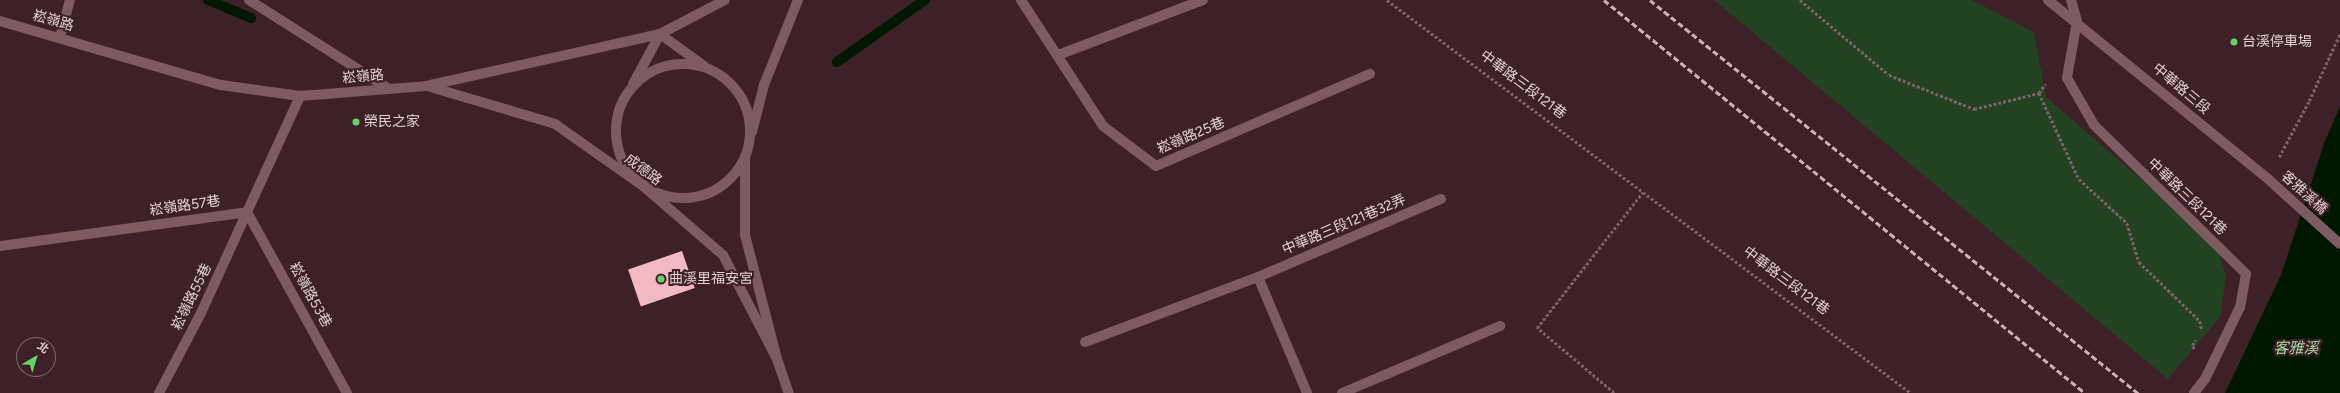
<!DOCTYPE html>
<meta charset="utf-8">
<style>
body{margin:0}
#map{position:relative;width:2340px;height:393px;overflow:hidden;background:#3d2127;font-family:Figtree,"Noto Sans TC",sans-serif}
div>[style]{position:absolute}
.green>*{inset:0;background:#234222}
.water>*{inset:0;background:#001700}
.stream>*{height:10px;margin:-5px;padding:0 5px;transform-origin:5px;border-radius:5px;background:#001700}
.building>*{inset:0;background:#f2b9c3;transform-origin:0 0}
.path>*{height:2.5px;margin-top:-1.25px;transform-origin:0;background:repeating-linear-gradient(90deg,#7a6166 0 3px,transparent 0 5px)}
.service>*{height:10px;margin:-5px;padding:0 5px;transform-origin:5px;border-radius:5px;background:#7c5b61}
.tertiary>*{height:10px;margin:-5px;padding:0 5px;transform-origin:5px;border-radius:5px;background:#7c5b61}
.tertiary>.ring{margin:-5px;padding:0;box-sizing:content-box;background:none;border:10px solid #7c5b61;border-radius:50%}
.rail>*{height:3px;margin-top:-1.5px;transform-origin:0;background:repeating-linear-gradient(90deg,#c7b2b6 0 6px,transparent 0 9px)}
.dots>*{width:11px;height:11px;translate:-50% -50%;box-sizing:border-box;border:2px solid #3d2127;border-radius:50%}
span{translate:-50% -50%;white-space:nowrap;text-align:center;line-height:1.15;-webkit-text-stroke:4px #3d2127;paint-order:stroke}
.street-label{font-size:14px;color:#e3d0d3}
.poi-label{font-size:14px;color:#e3d0d3}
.left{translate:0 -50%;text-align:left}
.water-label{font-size:15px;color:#a4dba2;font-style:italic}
.north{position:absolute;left:16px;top:337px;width:40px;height:40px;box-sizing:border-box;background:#3d2127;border:1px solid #7f676c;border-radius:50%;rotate:38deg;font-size:11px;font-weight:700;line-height:16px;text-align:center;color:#e3d0d3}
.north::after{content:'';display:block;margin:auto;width:14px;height:18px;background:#66d466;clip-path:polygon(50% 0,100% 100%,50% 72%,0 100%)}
</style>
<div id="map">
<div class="green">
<div style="clip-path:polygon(1714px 0,1972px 0,2034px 32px,2046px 97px,2217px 245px,2226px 276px,2220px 317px,2168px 379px)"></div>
</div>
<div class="water">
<div style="clip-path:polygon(2340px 107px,2340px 393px,2225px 393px,2281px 275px,2325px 141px)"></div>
</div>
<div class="stream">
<div style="left:208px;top:0;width:47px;rotate:22.7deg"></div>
<div style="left:837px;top:62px;width:108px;rotate:-35.2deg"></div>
</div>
<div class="building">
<div style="left:682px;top:251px;width:39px;height:57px;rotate:71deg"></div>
</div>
<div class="path">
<div style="left:1387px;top:0;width:655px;rotate:36.87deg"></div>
<div style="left:1800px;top:0;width:116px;rotate:40.1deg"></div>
<div style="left:1889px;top:75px;width:92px;rotate:21.8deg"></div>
<div style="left:1974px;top:109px;width:67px;rotate:-13.8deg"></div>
<div style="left:2039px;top:93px;width:11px;rotate:-56deg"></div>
<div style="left:2039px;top:93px;width:95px;rotate:65.1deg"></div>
<div style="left:2079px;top:179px;width:65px;rotate:42.5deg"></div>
<div style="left:2127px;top:223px;width:41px;rotate:72.9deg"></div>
<div style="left:2139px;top:262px;width:85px;rotate:44deg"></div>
<div style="left:2200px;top:321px;width:10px;rotate:79deg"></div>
<div style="left:2279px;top:157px;width:64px;rotate:-61.8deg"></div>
<div style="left:2309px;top:101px;width:74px;rotate:-65.2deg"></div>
<div style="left:2194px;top:349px;width:4px;rotate:-117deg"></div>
<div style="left:2192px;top:345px;width:6px;rotate:-51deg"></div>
<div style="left:1614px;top:393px;width:101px;rotate:-139.8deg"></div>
<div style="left:1537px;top:328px;width:172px;rotate:-52.1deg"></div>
</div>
<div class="service">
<div style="left:249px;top:0;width:166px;rotate:32.4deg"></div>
<div style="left:1021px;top:0;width:150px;rotate:56.9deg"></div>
<div style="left:1103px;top:126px;width:66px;rotate:37deg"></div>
<div style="left:1156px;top:166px;width:233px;rotate:-23.3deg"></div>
<div style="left:2077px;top:21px;width:58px;rotate:100deg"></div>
<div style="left:2067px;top:78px;width:54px;rotate:60.1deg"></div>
<div style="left:2094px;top:125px;width:213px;rotate:44.4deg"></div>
<div style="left:2246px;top:274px;width:34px;rotate:100deg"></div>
<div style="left:2240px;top:307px;width:80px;rotate:115.9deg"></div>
<div style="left:2205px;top:379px;width:18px;rotate:128deg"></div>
<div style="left:60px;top:37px;width:38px;rotate:-75deg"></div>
<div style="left:1058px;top:55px;width:155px;rotate:-20.8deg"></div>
<div style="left:247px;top:212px;width:207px;rotate:61.1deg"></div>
<div style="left:0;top:246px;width:249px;rotate:-7.8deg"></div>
<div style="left:247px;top:212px;width:128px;rotate:-65.4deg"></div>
<div style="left:1258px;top:277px;width:126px;rotate:67.1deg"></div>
<div style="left:1085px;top:342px;width:185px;rotate:-20.6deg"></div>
<div style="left:1258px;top:277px;width:199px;rotate:-23.1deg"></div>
<div style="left:159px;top:393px;width:90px;rotate:-62.3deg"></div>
<div style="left:201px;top:313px;width:111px;rotate:-65.5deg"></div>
<div style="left:1342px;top:393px;width:172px;rotate:-23deg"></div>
</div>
<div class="tertiary">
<div style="left:2048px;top:0;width:282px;rotate:39.1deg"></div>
<div style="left:2267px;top:178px;width:98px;rotate:42.1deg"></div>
<div style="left:2071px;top:0;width:22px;rotate:74deg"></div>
<div style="left:0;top:21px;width:230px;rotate:16.2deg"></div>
<div style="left:221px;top:85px;width:80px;rotate:7.9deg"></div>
<div style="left:300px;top:96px;width:126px;rotate:-4.5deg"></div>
<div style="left:426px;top:86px;width:199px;rotate:-12.5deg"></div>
<div style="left:620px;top:43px;width:41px;rotate:-12.7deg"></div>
<div style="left:660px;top:34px;width:73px;rotate:-27.6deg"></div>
<div class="ring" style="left:616px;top:64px;width:124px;height:124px"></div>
<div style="left:633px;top:84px;width:57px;rotate:-61.6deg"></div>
<div style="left:660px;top:34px;width:54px;rotate:36deg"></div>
<div style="left:427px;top:86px;width:134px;rotate:16.5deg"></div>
<div style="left:555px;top:124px;width:108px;rotate:35.2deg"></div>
<div style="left:643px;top:186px;width:106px;rotate:40.8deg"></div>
<div style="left:723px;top:255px;width:117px;rotate:62.6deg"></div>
<div style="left:752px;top:132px;width:49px;rotate:-75.7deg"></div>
<div style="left:764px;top:85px;width:92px;rotate:-68.2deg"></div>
<div style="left:745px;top:157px;width:78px;rotate:90deg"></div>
<div style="left:745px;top:235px;width:128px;rotate:75.5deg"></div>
<div style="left:777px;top:359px;width:36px;rotate:71deg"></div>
</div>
<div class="rail">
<div style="left:1604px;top:0;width:621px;rotate:39.25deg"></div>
<div style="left:1650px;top:0;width:627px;rotate:38.85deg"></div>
</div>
<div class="dots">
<div style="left:2234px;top:42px;background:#66d466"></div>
<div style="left:356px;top:122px;background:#66d466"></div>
<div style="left:661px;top:279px;background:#66d466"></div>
</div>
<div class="street-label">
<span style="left:53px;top:21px;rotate:16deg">崧嶺路</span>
<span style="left:363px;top:77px;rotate:-5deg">崧嶺路</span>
<span style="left:1523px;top:85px;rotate:37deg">中華路三段121巷</span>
<span style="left:2181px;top:89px;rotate:40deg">中華路三段</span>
<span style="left:1191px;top:136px;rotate:-23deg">崧嶺路25巷</span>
<span style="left:643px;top:170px;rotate:37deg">成德路</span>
<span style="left:2304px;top:193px;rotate:42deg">客雅溪橋</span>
<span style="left:2187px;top:197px;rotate:44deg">中華路三段121巷</span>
<span style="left:185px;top:206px;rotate:-8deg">崧嶺路57巷</span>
<span style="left:1344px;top:225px;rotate:-23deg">中華路三段121巷32弄</span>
<span style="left:1786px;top:281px;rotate:37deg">中華路三段121巷</span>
<span style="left:310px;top:295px;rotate:61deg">崧嶺路53巷</span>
<span style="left:192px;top:297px;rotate:-64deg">崧嶺路55巷</span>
</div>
<div class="poi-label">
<span class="left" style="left:2242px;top:42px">台溪停車場</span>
<span class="left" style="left:364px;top:122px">榮民之家</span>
<span class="left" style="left:669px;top:279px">曲溪里福安宮</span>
</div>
<div class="water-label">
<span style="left:2296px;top:349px">客雅溪</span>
</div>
<div class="north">北</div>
</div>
